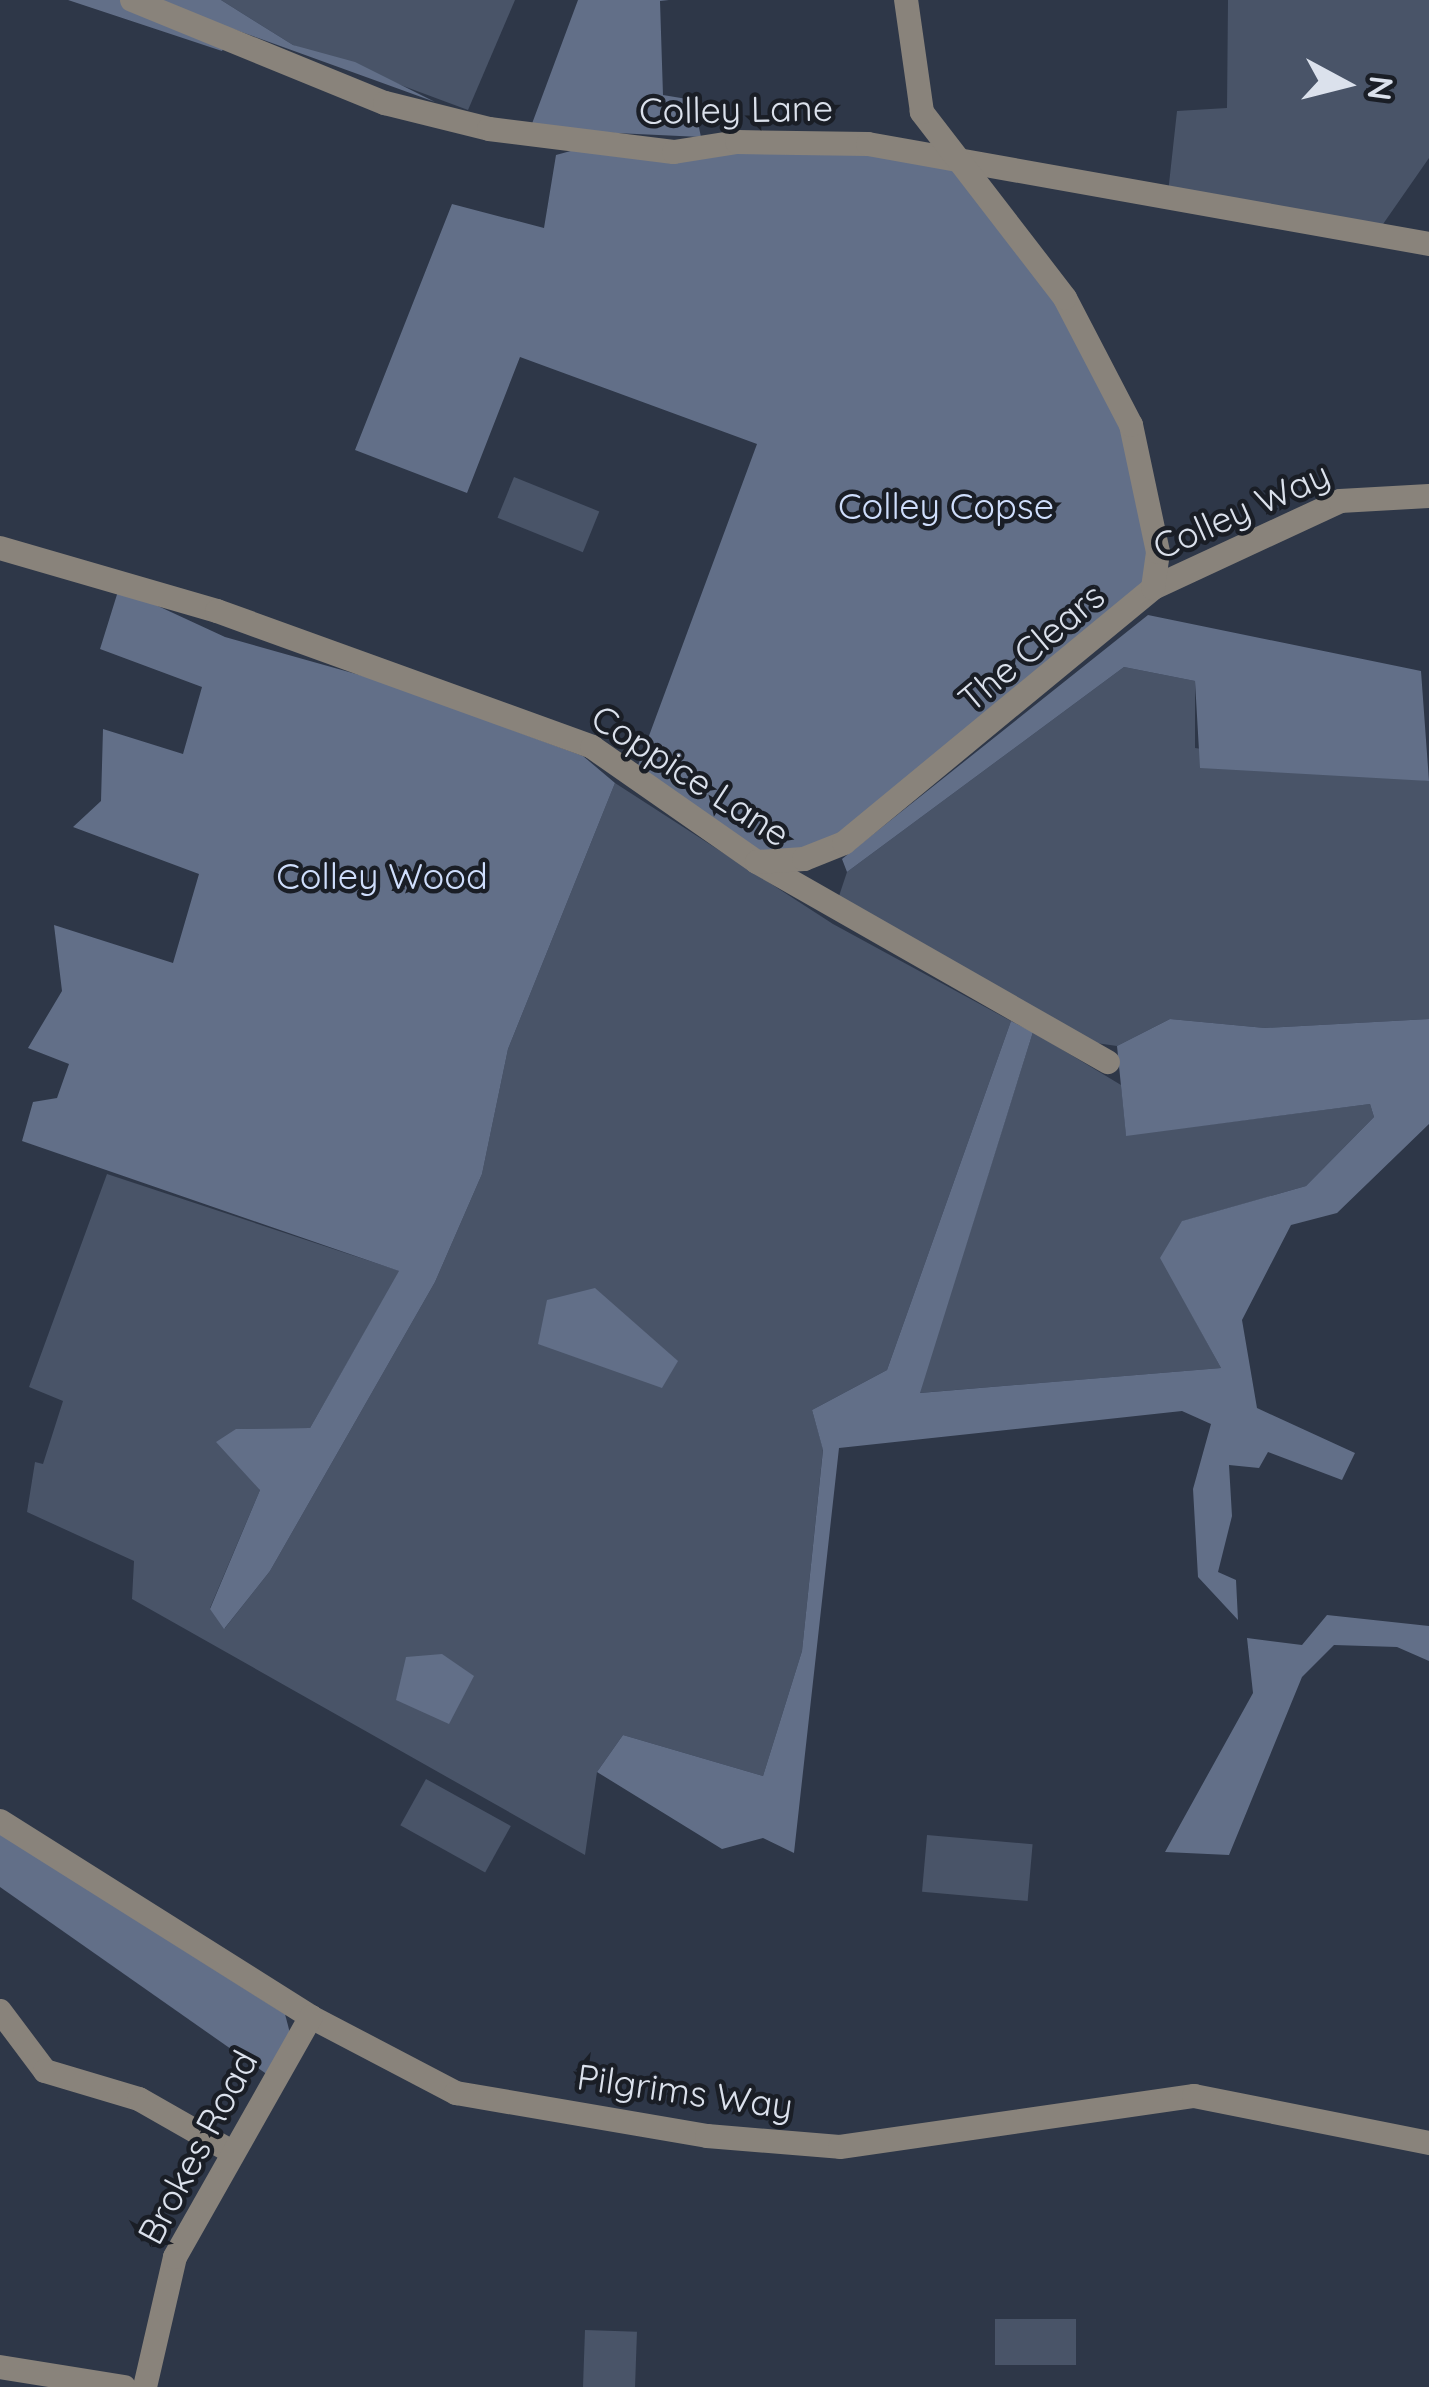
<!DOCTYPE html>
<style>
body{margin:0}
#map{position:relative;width:1429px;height:2387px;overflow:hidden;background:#2e3748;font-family:Quicksand,sans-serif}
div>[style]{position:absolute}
.green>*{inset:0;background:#495468;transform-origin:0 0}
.forest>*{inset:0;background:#626f88}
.minor>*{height:24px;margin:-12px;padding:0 12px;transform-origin:12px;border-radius:12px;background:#89837b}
span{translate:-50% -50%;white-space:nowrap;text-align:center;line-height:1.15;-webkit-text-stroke:9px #1a1e26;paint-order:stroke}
.street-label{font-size:36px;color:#dbe1ec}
.park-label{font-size:36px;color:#cfdefc}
.north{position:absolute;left:1285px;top:24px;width:120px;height:120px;-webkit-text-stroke:9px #1a1e26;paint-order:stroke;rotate:97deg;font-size:33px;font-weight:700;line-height:48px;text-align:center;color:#dbe1ec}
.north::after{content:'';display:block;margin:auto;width:42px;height:54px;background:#dbe1ec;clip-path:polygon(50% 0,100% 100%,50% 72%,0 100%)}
</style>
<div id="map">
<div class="green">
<div style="clip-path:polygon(221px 0,515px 0,468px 110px,293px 45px)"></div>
<div style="clip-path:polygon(1228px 0,1429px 0,1429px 158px,1381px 227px,1168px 193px,1177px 111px,1227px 108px)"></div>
<div style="left:514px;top:477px;width:92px;height:44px;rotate:22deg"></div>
<div style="clip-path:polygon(1124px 667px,1195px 681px,1195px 748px,1429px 781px,1429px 1019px,1265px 1028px,1170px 1019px,1117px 1046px,1089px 1042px,839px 896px,847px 872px)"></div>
<div style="clip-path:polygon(615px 783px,833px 924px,1011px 1021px,887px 1370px,812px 1410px,823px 1449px,802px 1651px,763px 1776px,623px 1735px,597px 1772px,585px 1855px,132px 1599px,134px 1561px,27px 1512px,35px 1462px,43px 1464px,63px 1401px,29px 1387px,107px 1174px,400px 1271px,310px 1428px,237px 1429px,260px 1490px,210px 1608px,225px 1628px,270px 1571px,435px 1282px,482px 1174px,508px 1049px)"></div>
<div style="clip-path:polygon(1033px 1032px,1121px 1085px,1126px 1135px,1370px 1104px,1374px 1117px,1306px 1186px,1183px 1221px,1161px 1258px,1221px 1368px,919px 1393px)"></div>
<div style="left:426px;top:1779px;width:97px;height:53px;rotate:29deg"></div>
<div style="left:927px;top:1835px;width:106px;height:57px;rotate:5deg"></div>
<div style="left:995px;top:2319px;width:81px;height:46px"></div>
<div style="left:585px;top:2330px;width:52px;height:57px;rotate:2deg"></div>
</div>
<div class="forest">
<div style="clip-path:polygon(68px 0,221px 0,293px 45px,355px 62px,435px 102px,233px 29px,222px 51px)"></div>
<div style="clip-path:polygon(578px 0,669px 0,660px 1px,663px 95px,693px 100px,701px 137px,530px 129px)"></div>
<div style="clip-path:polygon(737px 142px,950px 159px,985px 183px,1131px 425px,1153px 588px,844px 843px,757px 862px,633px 779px,757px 444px,520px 357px,467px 493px,355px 450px,452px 204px,544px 228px,556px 155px,596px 144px)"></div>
<div style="clip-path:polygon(119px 588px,225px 637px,381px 681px,583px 756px,615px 783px,508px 1049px,482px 1174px,435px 1282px,270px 1571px,224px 1629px,210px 1609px,260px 1490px,216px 1442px,236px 1429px,310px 1428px,399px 1271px,22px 1141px,33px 1102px,57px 1098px,69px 1064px,28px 1048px,62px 991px,54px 925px,173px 963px,199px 874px,73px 827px,101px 801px,103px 729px,183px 754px,202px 687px,100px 649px)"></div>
<div style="clip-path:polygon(1148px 615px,1421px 671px,1429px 781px,1200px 768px,1195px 681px,1124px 667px,847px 872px,842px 859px)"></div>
<div style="clip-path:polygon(1170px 1019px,1265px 1028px,1429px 1019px,1429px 1124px,1337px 1213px,1291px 1225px,1242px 1320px,1257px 1408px,1355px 1453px,1342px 1480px,1268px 1452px,1259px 1468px,1229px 1465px,1232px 1516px,1218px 1572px,1236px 1580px,1238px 1620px,1198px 1577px,1193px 1489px,1211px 1424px,1182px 1411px,839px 1448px,794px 1853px,763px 1838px,722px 1849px,597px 1772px,623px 1735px,763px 1776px,802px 1651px,823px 1450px,812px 1410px,887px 1370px,1011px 1021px,1033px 1032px,920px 1393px,1221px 1368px,1160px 1258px,1182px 1221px,1306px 1186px,1374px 1117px,1370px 1104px,1126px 1136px,1117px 1046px)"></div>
<div style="clip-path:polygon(595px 1288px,678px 1361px,662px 1388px,538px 1344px,547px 1300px)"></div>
<div style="clip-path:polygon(1327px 1615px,1429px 1626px,1429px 1661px,1397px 1647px,1334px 1645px,1302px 1677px,1229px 1855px,1165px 1852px,1253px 1693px,1247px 1638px,1302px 1645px)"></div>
<div style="clip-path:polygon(442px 1654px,474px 1676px,449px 1724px,396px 1700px,406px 1657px)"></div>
<div style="clip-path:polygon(0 1834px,285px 2014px,291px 2037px,268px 2075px,0 1887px)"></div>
</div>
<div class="minor">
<div style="left:132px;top:0;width:273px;rotate:22.2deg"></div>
<div style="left:385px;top:103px;width:107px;rotate:14deg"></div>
<div style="left:489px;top:129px;width:186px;rotate:7.1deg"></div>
<div style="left:674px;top:152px;width:64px;rotate:-9deg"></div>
<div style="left:737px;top:142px;width:131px;rotate:0.9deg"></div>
<div style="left:868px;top:144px;width:570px;rotate:10.11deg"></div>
<div style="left:0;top:548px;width:226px;rotate:16.2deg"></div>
<div style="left:217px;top:611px;width:399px;rotate:19.9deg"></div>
<div style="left:592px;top:747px;width:201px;rotate:34.9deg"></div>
<div style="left:757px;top:862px;width:404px;rotate:29.7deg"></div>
<div style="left:1153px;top:588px;width:206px;rotate:-24.9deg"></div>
<div style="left:1340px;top:501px;width:89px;rotate:-3.2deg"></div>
<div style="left:757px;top:862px;width:47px;rotate:-3.7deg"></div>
<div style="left:804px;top:859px;width:43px;rotate:-21.8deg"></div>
<div style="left:844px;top:843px;width:401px;rotate:-39.5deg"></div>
<div style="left:1153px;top:588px;width:36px;rotate:-82deg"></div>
<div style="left:1158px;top:552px;width:130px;rotate:-102deg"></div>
<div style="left:1131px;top:425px;width:143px;rotate:-117.5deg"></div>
<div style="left:1065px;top:298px;width:235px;rotate:-127.6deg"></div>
<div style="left:922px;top:112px;width:113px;rotate:-98.1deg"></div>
<div style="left:0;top:1821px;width:368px;rotate:32.2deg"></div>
<div style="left:311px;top:2017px;width:164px;rotate:27.7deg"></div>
<div style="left:456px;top:2093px;width:255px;rotate:9.7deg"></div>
<div style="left:707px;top:2136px;width:133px;rotate:4.7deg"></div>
<div style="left:840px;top:2147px;width:358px;rotate:-8.2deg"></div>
<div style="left:1194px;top:2096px;width:240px;rotate:11.3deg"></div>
<div style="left:0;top:2011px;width:75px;rotate:53.1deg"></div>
<div style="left:45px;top:2071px;width:98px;rotate:16.6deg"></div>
<div style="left:139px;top:2099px;width:105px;rotate:29.7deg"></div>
<div style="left:0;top:2367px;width:126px;rotate:9.2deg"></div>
<div style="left:145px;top:2387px;width:133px;rotate:-77deg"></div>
<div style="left:175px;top:2257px;width:276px;rotate:-60.5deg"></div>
</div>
<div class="street-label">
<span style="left:736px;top:109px;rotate:-1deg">Colley Lane</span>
<span style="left:1241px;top:510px;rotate:-24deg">Colley Way</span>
<span style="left:1031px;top:647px;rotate:-40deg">The Clears</span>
<span style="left:691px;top:775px;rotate:33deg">Coppice Lane</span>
<span style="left:685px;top:2091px;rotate:8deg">Pilgrims Way</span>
<span style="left:197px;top:2147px;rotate:-62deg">Brokes Road</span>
</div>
<div class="park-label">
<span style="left:946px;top:506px">Colley Copse</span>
<span style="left:382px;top:876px">Colley Wood</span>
</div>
<div class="north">N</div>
</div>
